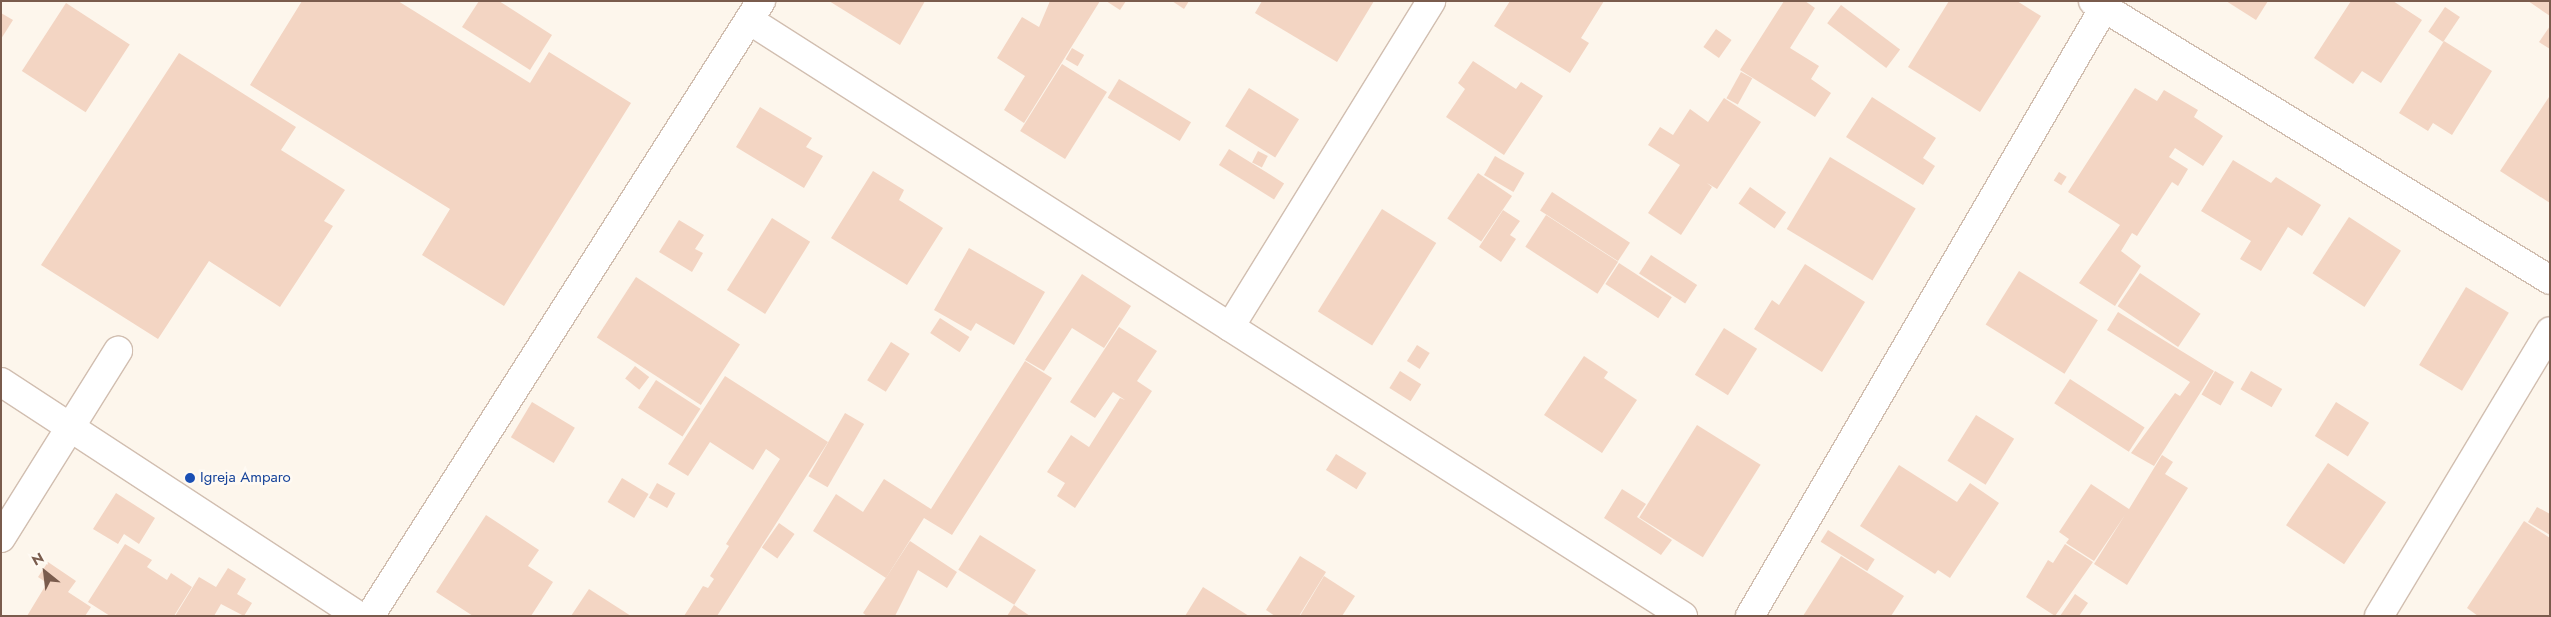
<!DOCTYPE html>
<style>
body{margin:0}
#map{position:relative;width:2551px;height:617px;overflow:hidden;background:#fdf6ec;font-family:Jost,sans-serif}
div>[style]{position:absolute}
.building>*{inset:0;background:#f3d5c3;transform-origin:0 0}
.roads{filter:drop-shadow(1px 0 #d1beb0) drop-shadow(-1px 0 #d1beb0) drop-shadow(0 1px #d1beb0) drop-shadow(0 -1px #d1beb0)}
.minor>*{height:28px;margin:-14px;padding:0 14px;transform-origin:14px;border-radius:14px;background:#fff}
.dots>*{width:14px;height:14px;translate:-50% -50%;box-sizing:border-box;border:2px solid #fffaf3;border-radius:50%}
span{translate:-50% -50%;white-space:nowrap;text-align:center;line-height:1.15;-webkit-text-stroke:5px #fffaf3;paint-order:stroke}
.transit-label{font-size:15px;color:#164399}
.left{translate:0 -50%;text-align:left}
.frame{position:absolute;inset:0;border:2px solid #7a5c4d;pointer-events:none}
.north{position:absolute;left:20px;top:547px;width:50px;height:50px;-webkit-text-stroke:4px #fffaf3;paint-order:stroke;rotate:331deg;font-size:14px;font-weight:700;line-height:20px;text-align:center;color:#7a5c4d}
.north::after{content:'';display:block;margin:auto;width:18px;height:22px;background:#7a5c4d;clip-path:polygon(50% 0,100% 100%,50% 72%,0 100%)}
</style>
<div id="map">
<div class="building">
<div style="clip-path:polygon(302px 1px,398px 1px,530px 83px,549px 52px,631px 103px,504px 306px,422px 255px,450px 209px,250px 85px)"></div>
<div style="clip-path:polygon(479px 1px,499px 1px,552px 35px,530px 70px,462px 27px)"></div>
<div style="clip-path:polygon(829px 1px,925px 1px,900px 45px)"></div>
<div style="clip-path:polygon(1050px 1px,1100px 1px,1024px 123px,1004px 110px,1025px 76px,997px 58px,1022px 17px,1039px 27px)"></div>
<div style="clip-path:polygon(1106px 1px,1126px 1px,1120px 10px)"></div>
<div style="clip-path:polygon(1172px 1px,1189px 1px,1184px 9px)"></div>
<div style="clip-path:polygon(1262px 1px,1374px 1px,1337px 62px,1255px 13px)"></div>
<div style="clip-path:polygon(1510px 1px,1604px 1px,1581px 38px,1589px 43px,1570px 73px,1494px 26px)"></div>
<div style="clip-path:polygon(1784px 1px,1805px 1px,1815px 8px,1790px 48px,1819px 66px,1811px 79px,1831px 93px,1815px 117px,1740px 70px)"></div>
<div style="clip-path:polygon(1949px 1px,2017px 1px,2041px 16px,1980px 112px,1908px 67px)"></div>
<div style="clip-path:polygon(2226px 1px,2268px 1px,2256px 20px)"></div>
<div style="clip-path:polygon(2351px 1px,2393px 1px,2422px 20px,2381px 83px,2362px 71px,2353px 84px,2314px 58px)"></div>
<div style="clip-path:polygon(2528px 1px,2550px 1px,2550px 16px)"></div>
<div style="left:66px;top:3px;width:76px;height:81px;rotate:33deg"></div>
<div style="left:1841px;top:5px;width:74px;height:23px;rotate:37deg"></div>
<div style="left:2445px;top:7px;width:18px;height:30px;rotate:34deg"></div>
<div style="clip-path:polygon(1px 13px,13px 20px,1px 39px)"></div>
<div style="clip-path:polygon(2550px 26px,2550px 49px,2539px 42px)"></div>
<div style="left:1716px;top:29px;width:19px;height:22px;rotate:35deg"></div>
<div style="clip-path:polygon(2444px 41px,2492px 71px,2452px 135px,2433px 123px,2428px 131px,2399px 113px)"></div>
<div style="left:1072px;top:48px;width:14px;height:13px;rotate:30deg"></div>
<div style="clip-path:polygon(179px 53px,296px 127px,281px 150px,345px 190px,324px 221px,333px 226px,280px 307px,209px 261px,158px 339px,41px 265px)"></div>
<div style="clip-path:polygon(1473px 61px,1516px 89px,1521px 82px,1543px 96px,1504px 155px,1446px 117px,1465px 89px,1458px 83px)"></div>
<div style="left:1062px;top:64px;width:53px;height:79px;rotate:32deg"></div>
<div style="left:1741px;top:72px;width:13px;height:30px;rotate:29deg"></div>
<div style="left:1119px;top:79px;width:84px;height:22px;rotate:31deg"></div>
<div style="left:1249px;top:88px;width:59px;height:45px;rotate:32deg"></div>
<div style="clip-path:polygon(2135px 88px,2157px 101px,2164px 90px,2198px 110px,2194px 117px,2223px 136px,2203px 166px,2175px 148px,2169px 157px,2188px 169px,2178px 186px,2172px 182px,2137px 236px,2132px 233px,2121px 251px,2141px 266px,2115px 306px,2079px 283px,2120px 225px,2068px 192px)"></div>
<div style="clip-path:polygon(1872px 97px,1936px 138px,1923px 158px,1935px 166px,1923px 185px,1846px 137px)"></div>
<div style="clip-path:polygon(2549px 97px,2550px 98px,2550px 203px,2500px 171px)"></div>
<div style="clip-path:polygon(1724px 98px,1761px 122px,1717px 189px,1707px 183px,1712px 187px,1681px 235px,1648px 213px,1680px 165px,1648px 145px,1660px 127px,1673px 135px,1690px 109px,1708px 122px)"></div>
<div style="clip-path:polygon(760px 107px,812px 138px,806px 147px,823px 156px,804px 188px,736px 147px)"></div>
<div style="left:1229px;top:149px;width:65px;height:19px;rotate:32deg"></div>
<div style="left:1258px;top:151px;width:11px;height:13px;rotate:27deg"></div>
<div style="left:1495px;top:156px;width:34px;height:22px;rotate:30deg"></div>
<div style="left:1830px;top:157px;width:100px;height:84px;rotate:31deg"></div>
<div style="clip-path:polygon(2233px 160px,2271px 183px,2276px 177px,2321px 205px,2302px 236px,2288px 227px,2261px 271px,2240px 259px,2251px 241px,2201px 211px)"></div>
<div style="clip-path:polygon(873px 171px,904px 190px,899px 200px,943px 228px,907px 285px,831px 238px)"></div>
<div style="left:2059px;top:172px;width:9px;height:10px;rotate:32deg"></div>
<div style="left:1478px;top:173px;width:41px;height:55px;rotate:34deg"></div>
<div style="left:1750px;top:187px;width:44px;height:20px;rotate:35deg"></div>
<div style="left:1552px;top:192px;width:93px;height:22px;rotate:33deg"></div>
<div style="left:1382px;top:209px;width:64px;height:121px;rotate:32deg"></div>
<div style="clip-path:polygon(1503px 210px,1520px 221px,1510px 235px,1516px 239px,1501px 262px,1479px 247px)"></div>
<div style="left:1546px;top:215px;width:86px;height:38px;rotate:33deg"></div>
<div style="left:2349px;top:217px;width:62px;height:67px;rotate:33deg"></div>
<div style="left:772px;top:218px;width:45px;height:85px;rotate:32deg"></div>
<div style="clip-path:polygon(679px 220px,704px 235px,695px 249px,703px 253px,692px 272px,659px 252px)"></div>
<div style="clip-path:polygon(969px 248px,1045px 292px,1014px 345px,976px 323px,971px 331px,934px 310px)"></div>
<div style="left:1651px;top:255px;width:55px;height:22px;rotate:33deg"></div>
<div style="left:1619px;top:263px;width:63px;height:25px;rotate:33deg"></div>
<div style="clip-path:polygon(1805px 264px,1865px 302px,1822px 372px,1754px 329px,1772px 300px,1779px 305px)"></div>
<div style="left:2019px;top:271px;width:93px;height:63px;rotate:32deg"></div>
<div style="left:2140px;top:273px;width:73px;height:40px;rotate:34deg"></div>
<div style="clip-path:polygon(1082px 274px,1131px 306px,1104px 348px,1072px 328px,1044px 371px,1025px 360px)"></div>
<div style="left:636px;top:277px;width:124px;height:72px;rotate:33deg"></div>
<div style="left:2466px;top:287px;width:50px;height:91px;rotate:31deg"></div>
<div style="clip-path:polygon(2118px 312px,2214px 371px,2154px 466px,2131px 453px,2175px 393px,2180px 396px,2190px 382px,2107px 330px)"></div>
<div style="left:940px;top:318px;width:35px;height:18px;rotate:33deg"></div>
<div style="clip-path:polygon(1119px 327px,1157px 351px,1137px 381px,1152px 391px,1075px 508px,1057px 496px,1065px 483px,1047px 472px,1071px 435px,1089px 447px,1120px 398px,1125px 400px,1113px 392px,1095px 418px,1070px 402px)"></div>
<div style="left:1724px;top:328px;width:39px;height:55px;rotate:32deg"></div>
<div style="left:891px;top:342px;width:22px;height:45px;rotate:32deg"></div>
<div style="left:1417px;top:345px;width:15px;height:19px;rotate:32deg"></div>
<div style="clip-path:polygon(1584px 356px,1608px 372px,1604px 378px,1637px 400px,1602px 453px,1544px 415px)"></div>
<div style="clip-path:polygon(1025px 361px,1052px 378px,952px 535px,924px 518px,886px 578px,813px 531px,836px 494px,863px 512px,884px 479px,931px 509px)"></div>
<div style="left:635px;top:366px;width:18px;height:16px;rotate:38deg"></div>
<div style="left:1400px;top:371px;width:25px;height:20px;rotate:32deg"></div>
<div style="left:2215px;top:371px;width:22px;height:27px;rotate:30deg"></div>
<div style="left:2251px;top:371px;width:36px;height:21px;rotate:30deg"></div>
<div style="clip-path:polygon(725px 376px,828px 442px,717px 616px,684px 616px,703px 586px,708px 588px,714px 579px,710px 576px,729px 546px,726px 544px,780px 459px,766px 449px,753px 470px,710px 442px,688px 476px,668px 464px)"></div>
<div style="left:2070px;top:379px;width:89px;height:29px;rotate:33deg"></div>
<div style="left:656px;top:380px;width:53px;height:33px;rotate:33deg"></div>
<div style="left:532px;top:402px;width:50px;height:41px;rotate:31deg"></div>
<div style="left:2336px;top:402px;width:39px;height:40px;rotate:32deg"></div>
<div style="left:845px;top:413px;width:22px;height:73px;rotate:30deg"></div>
<div style="left:1976px;top:415px;width:45px;height:54px;rotate:32deg"></div>
<div style="left:1697px;top:425px;width:75px;height:109px;rotate:32deg"></div>
<div style="left:1336px;top:454px;width:36px;height:19px;rotate:32deg"></div>
<div style="clip-path:polygon(2162px 455px,2173px 462px,2165px 474px,2188px 488px,2127px 585px,2094px 564px,2125px 515px,2094px 561px,2066px 543px,2069px 539px,2059px 532px,2091px 484px,2129px 509px)"></div>
<div style="left:2328px;top:463px;width:70px;height:75px;rotate:34deg"></div>
<div style="clip-path:polygon(1899px 465px,1957px 502px,1970px 483px,1999px 503px,1950px 578px,1938px 570px,1935px 574px,1860px 526px)"></div>
<div style="left:622px;top:478px;width:31px;height:28px;rotate:31deg"></div>
<div style="left:657px;top:483px;width:21px;height:17px;rotate:29deg"></div>
<div style="clip-path:polygon(1622px 489px,1646px 504px,1637px 517px,1672px 540px,1661px 555px,1604px 518px)"></div>
<div style="clip-path:polygon(116px 493px,155px 518px,139px 544px,124px 534px,118px 544px,93px 529px)"></div>
<div style="clip-path:polygon(2537px 507px,2550px 514px,2550px 535px,2528px 522px)"></div>
<div style="clip-path:polygon(486px 515px,539px 550px,528px 566px,553px 582px,531px 616px,473px 616px,436px 592px)"></div>
<div style="clip-path:polygon(2524px 521px,2550px 538px,2550px 616px,2478px 616px,2467px 608px)"></div>
<div style="left:779px;top:523px;width:19px;height:30px;rotate:35deg"></div>
<div style="left:1828px;top:530px;width:55px;height:14px;rotate:32deg"></div>
<div style="left:980px;top:535px;width:66px;height:41px;rotate:32deg"></div>
<div style="clip-path:polygon(910px 541px,957px 572px,947px 588px,918px 570px,895px 616px,867px 616px,863px 613px)"></div>
<div style="clip-path:polygon(125px 544px,152px 560px,147px 567px,167px 580px,171px 573px,192px 587px,174px 616px,110px 616px,88px 602px)"></div>
<div style="clip-path:polygon(2065px 544px,2093px 562px,2055px 616px,2026px 597px,2048px 560px,2053px 563px)"></div>
<div style="clip-path:polygon(1300px 556px,1326px 572px,1299px 616px,1275px 616px,1266px 610px)"></div>
<div style="clip-path:polygon(1841px 556px,1904px 596px,1891px 616px,1803px 616px)"></div>
<div style="clip-path:polygon(48px 562px,76px 581px,68px 592px,91px 607px,85px 616px,27px 616px,47px 583px,38px 577px)"></div>
<div style="clip-path:polygon(228px 568px,246px 579px,237px 594px,252px 603px,244px 616px,221px 604px,214px 616px,175px 616px,199px 577px,216px 587px)"></div>
<div style="clip-path:polygon(1324px 576px,1355px 596px,1342px 616px,1300px 616px)"></div>
<div style="clip-path:polygon(1203px 587px,1249px 616px,1185px 616px)"></div>
<div style="clip-path:polygon(589px 589px,631px 616px,571px 616px)"></div>
<div style="clip-path:polygon(2075px 594px,2088px 603px,2079px 616px,2060px 616px)"></div>
<div style="clip-path:polygon(1014px 605px,1030px 616px,1007px 616px)"></div>
</div>
<div class="roads">
<div class="minor">
<div style="left:2093px;top:1px;width:535px;rotate:31.4deg"></div>
<div style="left:749px;top:20px;width:1108px;rotate:32.54deg"></div>
<div style="left:1230px;top:327px;width:383px;rotate:-58.3deg"></div>
<div style="left:1px;top:382px;width:427px;rotate:33.2deg"></div>
<div style="left:1px;top:538px;width:221px;rotate:-58deg"></div>
<div style="left:370px;top:616px;width:729px;rotate:-57.55deg"></div>
<div style="left:1750px;top:616px;width:712px;rotate:-59.8deg"></div>
<div style="left:2379px;top:616px;width:332px;rotate:-59deg"></div>
</div>
</div>
<div class="dots">
<div style="left:190px;top:478px;background:#1a4fb4"></div>
</div>
<div class="transit-label">
<span class="left" style="left:200px;top:478px">Igreja Amparo</span>
</div>
<div class="frame"></div>
<div class="north">N</div>
</div>
